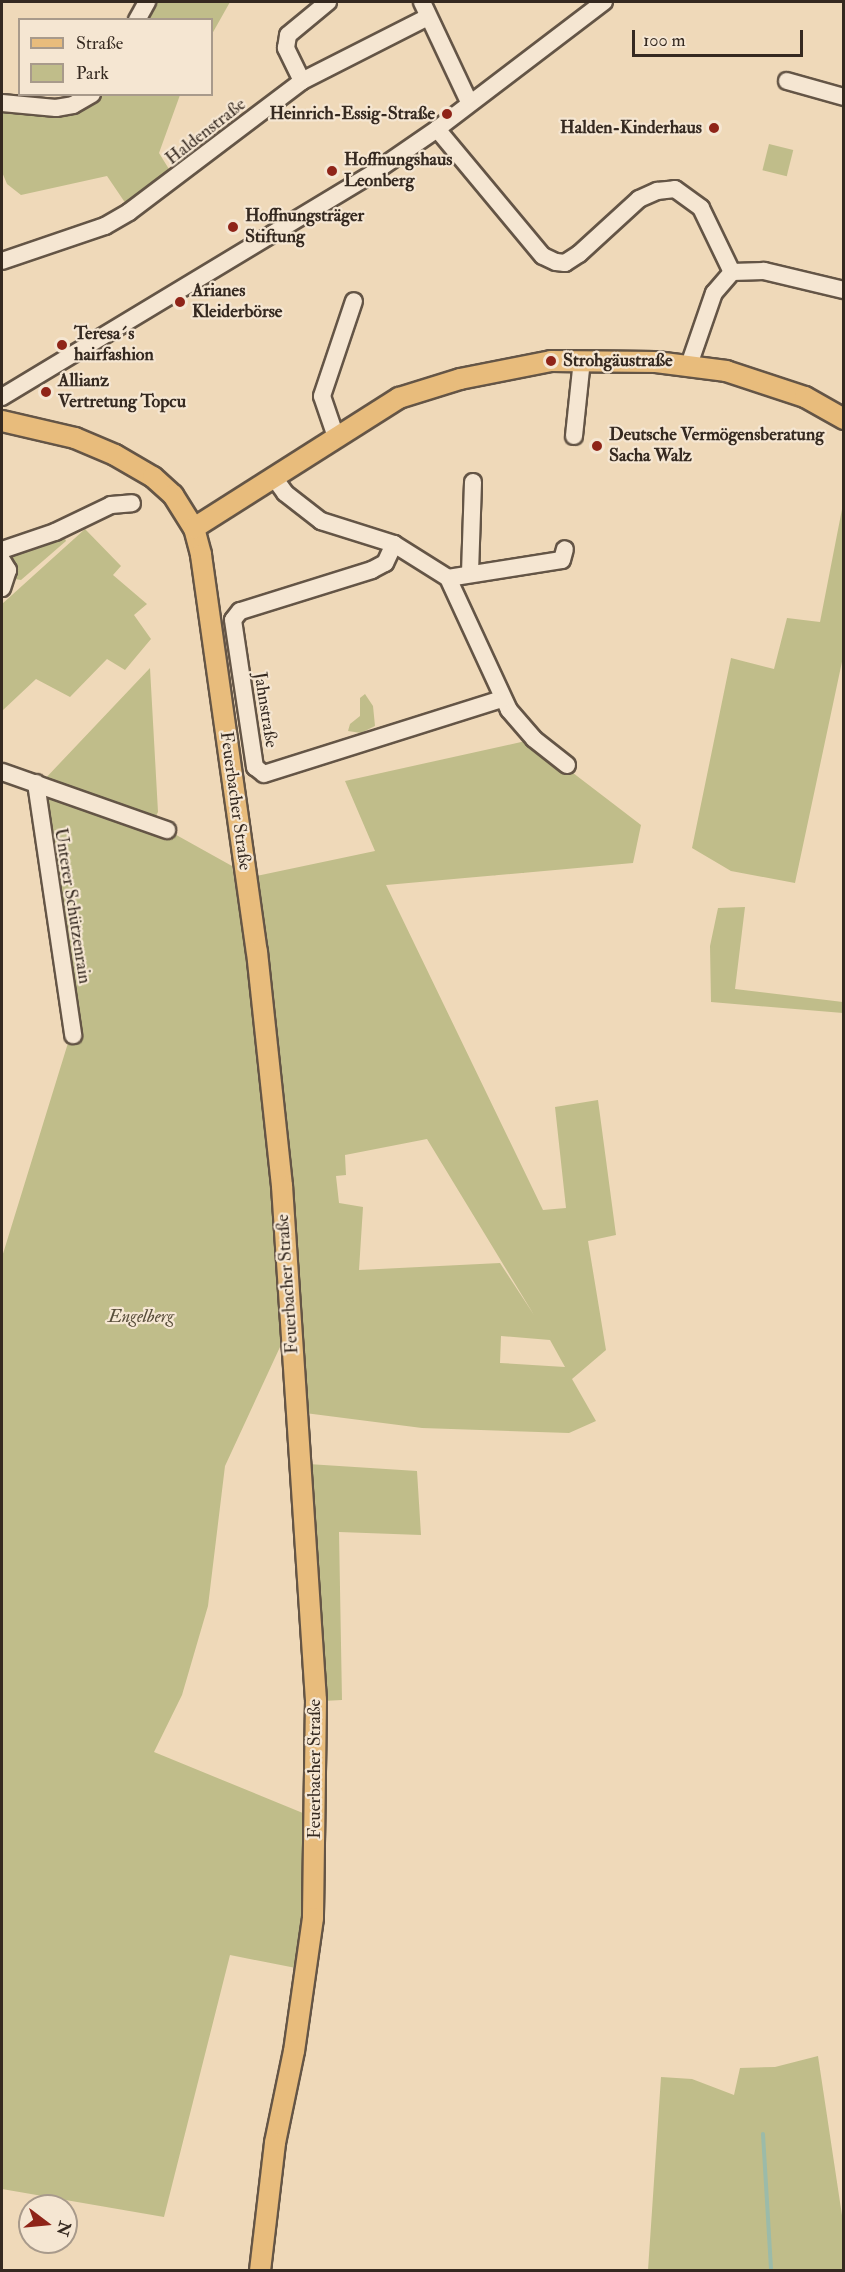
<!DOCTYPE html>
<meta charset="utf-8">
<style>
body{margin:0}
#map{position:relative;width:845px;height:2272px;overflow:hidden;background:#efd9b9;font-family:"IM FELL Double Pica",serif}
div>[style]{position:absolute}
.green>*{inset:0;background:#c0bd8a;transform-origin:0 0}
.stream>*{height:4px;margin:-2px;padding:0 2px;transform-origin:2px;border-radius:2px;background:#9bbba9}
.roads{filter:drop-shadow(2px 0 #645546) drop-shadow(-2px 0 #645546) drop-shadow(0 2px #645546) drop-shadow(0 -2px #645546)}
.minor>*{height:16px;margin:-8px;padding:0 8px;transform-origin:8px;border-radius:8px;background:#f5e6d2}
.major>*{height:20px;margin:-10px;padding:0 10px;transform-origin:10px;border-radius:10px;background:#e8bc7c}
.dots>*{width:16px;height:16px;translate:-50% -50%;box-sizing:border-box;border:3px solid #f5e6d2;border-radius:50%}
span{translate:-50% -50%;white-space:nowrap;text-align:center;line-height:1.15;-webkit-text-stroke:4.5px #f5e6d2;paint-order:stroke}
.poi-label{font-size:18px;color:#352920;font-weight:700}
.right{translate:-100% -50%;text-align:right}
.left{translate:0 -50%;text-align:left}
.street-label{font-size:18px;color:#352920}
.park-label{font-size:18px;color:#584e3a;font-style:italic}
.frame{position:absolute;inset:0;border:3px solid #352920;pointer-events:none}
.legend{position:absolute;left:18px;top:18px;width:195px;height:78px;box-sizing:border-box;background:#f5e6d2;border:2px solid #a89a8b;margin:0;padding:8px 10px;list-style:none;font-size:18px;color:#352920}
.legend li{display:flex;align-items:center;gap:12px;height:30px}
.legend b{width:30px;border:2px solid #a89a8b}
.north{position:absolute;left:18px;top:2194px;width:60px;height:60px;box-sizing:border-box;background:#f5e6d2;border:2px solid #a89a8b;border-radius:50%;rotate:106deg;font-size:16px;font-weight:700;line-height:24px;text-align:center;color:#352920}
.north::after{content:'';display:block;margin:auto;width:21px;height:27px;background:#8f2418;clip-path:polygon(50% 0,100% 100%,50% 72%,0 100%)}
.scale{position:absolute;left:632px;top:30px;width:171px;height:27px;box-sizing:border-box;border:3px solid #352920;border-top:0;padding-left:8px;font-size:18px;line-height:21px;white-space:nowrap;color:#352920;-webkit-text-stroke:4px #f5e6d2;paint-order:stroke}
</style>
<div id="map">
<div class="green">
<div style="clip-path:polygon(157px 2px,230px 2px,212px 34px,212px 20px,144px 20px)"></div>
<div style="clip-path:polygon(100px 95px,180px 95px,159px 153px,172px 174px,126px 204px,107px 176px,21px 195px,7px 184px,2px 172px,2px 112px,41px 115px,75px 112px)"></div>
<div style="left:769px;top:144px;width:25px;height:27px;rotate:14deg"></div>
<div style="clip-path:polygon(843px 504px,843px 657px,795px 883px,731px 871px,692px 848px,731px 658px,774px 669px,787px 618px,820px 622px)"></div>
<div style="clip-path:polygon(85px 529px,121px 566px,113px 575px,147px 604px,134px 615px,151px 639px,125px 670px,107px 659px,70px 697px,36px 679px,2px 711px,2px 604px)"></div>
<div style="clip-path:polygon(62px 532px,66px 541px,21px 580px,15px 579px,6px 552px)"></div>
<div style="clip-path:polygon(150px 668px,158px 812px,153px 822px,232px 866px,245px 946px,286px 1334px,225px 1466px,208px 1606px,182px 1695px,154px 1752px,315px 1818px,301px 1969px,230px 1955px,164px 2217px,2px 2189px,2px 1257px,72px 1030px,42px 782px)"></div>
<div style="clip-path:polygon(365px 694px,373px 706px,375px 726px,361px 733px,348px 731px,350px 724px,360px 716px,360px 698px)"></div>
<div style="clip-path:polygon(evenodd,530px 740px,641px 825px,633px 863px,386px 885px,543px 1210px,566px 1208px,555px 1107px,598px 1100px,616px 1235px,588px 1241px,606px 1350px,572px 1379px,596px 1421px,569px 1433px,422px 1428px,305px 1413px,252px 877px,375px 851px,345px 781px,530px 740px,427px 1139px,534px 1315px,500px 1263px,359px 1270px,363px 1207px,339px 1203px,336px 1176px,346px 1175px,345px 1155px,427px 1139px,530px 740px,501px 1336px,550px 1340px,565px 1367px,500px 1363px,501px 1336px)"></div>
<div style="clip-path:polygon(745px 907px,735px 989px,843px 1002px,843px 1013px,711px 1002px,710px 946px,718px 908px)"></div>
<div style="clip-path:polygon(308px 1464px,417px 1471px,421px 1535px,339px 1532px,342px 1700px,323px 1701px)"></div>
<div style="clip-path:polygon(818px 2056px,843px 2222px,843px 2270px,648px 2270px,661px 2077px,692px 2079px,734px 2095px,740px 2068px,775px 2067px)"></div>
</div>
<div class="stream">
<div style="left:763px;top:2134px;width:136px;rotate:86.6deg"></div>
</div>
<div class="roads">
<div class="minor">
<div style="left:422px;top:2px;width:110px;rotate:64.8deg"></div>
<div style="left:137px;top:20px;width:21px;rotate:-61deg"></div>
<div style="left:302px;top:81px;width:37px;rotate:-116deg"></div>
<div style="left:286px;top:48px;width:13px;rotate:-81deg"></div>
<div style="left:288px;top:35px;width:52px;rotate:-39.5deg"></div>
<div style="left:787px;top:81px;width:59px;rotate:15.7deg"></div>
<div style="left:2px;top:103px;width:54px;rotate:5.3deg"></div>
<div style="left:56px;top:108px;width:17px;rotate:-10deg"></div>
<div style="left:73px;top:105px;width:22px;rotate:-30deg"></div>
<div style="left:437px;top:129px;width:165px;rotate:50.2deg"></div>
<div style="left:543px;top:256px;width:14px;rotate:25deg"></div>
<div style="left:556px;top:262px;width:9px;rotate:6deg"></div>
<div style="left:565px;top:263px;width:17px;rotate:-33deg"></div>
<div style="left:579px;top:254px;width:81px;rotate:-42.5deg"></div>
<div style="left:639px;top:199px;width:20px;rotate:-24deg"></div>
<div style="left:657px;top:191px;width:18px;rotate:-6deg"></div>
<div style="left:675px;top:189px;width:32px;rotate:36deg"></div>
<div style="left:701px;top:208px;width:71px;rotate:64.2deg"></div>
<div style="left:2px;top:261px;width:109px;rotate:-18.8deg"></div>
<div style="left:105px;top:226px;width:28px;rotate:-30deg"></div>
<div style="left:129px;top:212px;width:217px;rotate:-37.1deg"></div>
<div style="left:302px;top:81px;width:141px;rotate:-26.9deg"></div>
<div style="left:732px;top:272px;width:32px;rotate:-2deg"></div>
<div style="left:764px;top:271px;width:82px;rotate:13.4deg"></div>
<div style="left:689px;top:365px;width:76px;rotate:-70.9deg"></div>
<div style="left:714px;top:293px;width:28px;rotate:-49deg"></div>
<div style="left:2px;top:397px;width:433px;rotate:-31.1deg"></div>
<div style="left:373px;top:173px;width:78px;rotate:-34.5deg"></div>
<div style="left:437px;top:129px;width:210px;rotate:-37.3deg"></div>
<div style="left:574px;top:436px;width:76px;rotate:-84deg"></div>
<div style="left:336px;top:437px;width:43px;rotate:-108.9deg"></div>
<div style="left:322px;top:396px;width:100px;rotate:-71.4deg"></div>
<div style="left:275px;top:479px;width:17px;rotate:54deg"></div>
<div style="left:285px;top:493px;width:46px;rotate:37.9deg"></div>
<div style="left:321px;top:521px;width:77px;rotate:17.5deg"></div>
<div style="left:394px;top:544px;width:64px;rotate:32.2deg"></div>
<div style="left:448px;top:578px;width:145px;rotate:65.2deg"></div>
<div style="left:509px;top:710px;width:38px;rotate:49deg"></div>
<div style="left:534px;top:739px;width:42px;rotate:38.2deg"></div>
<div style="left:394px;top:544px;width:21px;rotate:115deg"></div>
<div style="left:385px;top:563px;width:15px;rotate:152deg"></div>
<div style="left:372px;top:570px;width:138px;rotate:162.7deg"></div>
<div style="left:240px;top:611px;width:11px;rotate:128deg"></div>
<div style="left:233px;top:620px;width:149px;rotate:81.5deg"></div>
<div style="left:255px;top:767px;width:11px;rotate:38deg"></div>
<div style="left:264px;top:774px;width:250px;rotate:-17.5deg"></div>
<div style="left:2px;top:550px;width:56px;rotate:-18.8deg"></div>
<div style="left:55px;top:532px;width:62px;rotate:-25.7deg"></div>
<div style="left:111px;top:505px;width:21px;rotate:-5deg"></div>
<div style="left:2px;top:560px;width:12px;rotate:59deg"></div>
<div style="left:8px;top:570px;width:19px;rotate:108deg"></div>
<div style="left:470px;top:573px;width:91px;rotate:-88.1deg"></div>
<div style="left:448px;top:578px;width:115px;rotate:-9deg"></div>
<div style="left:562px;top:560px;width:11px;rotate:-75deg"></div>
<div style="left:2px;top:772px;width:175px;rotate:19.4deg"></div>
<div style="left:36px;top:783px;width:255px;rotate:81.6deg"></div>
</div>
<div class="major">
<div style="left:2px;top:421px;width:75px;rotate:13.1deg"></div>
<div style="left:75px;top:438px;width:43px;rotate:23deg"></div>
<div style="left:115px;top:455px;width:44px;rotate:30.1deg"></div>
<div style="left:153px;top:477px;width:27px;rotate:42deg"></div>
<div style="left:173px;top:495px;width:39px;rotate:58deg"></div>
<div style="left:194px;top:528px;width:28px;rotate:75deg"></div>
<div style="left:201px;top:555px;width:401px;rotate:82deg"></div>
<div style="left:257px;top:952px;width:235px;rotate:83.9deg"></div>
<div style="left:282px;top:1186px;width:515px;rotate:86.22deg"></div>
<div style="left:316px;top:1700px;width:218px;rotate:90.8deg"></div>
<div style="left:313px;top:1918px;width:134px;rotate:98.1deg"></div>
<div style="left:294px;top:2051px;width:94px;rotate:101.7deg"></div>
<div style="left:275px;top:2143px;width:128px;rotate:96.7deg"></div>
<div style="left:194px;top:528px;width:243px;rotate:-32.4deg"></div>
<div style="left:399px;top:398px;width:64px;rotate:-17.3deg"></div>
<div style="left:460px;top:379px;width:93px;rotate:-11.2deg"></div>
<div style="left:551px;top:361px;width:105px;rotate:0.5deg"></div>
<div style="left:656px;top:362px;width:71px;rotate:7.3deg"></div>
<div style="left:726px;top:371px;width:83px;rotate:18.2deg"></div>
<div style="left:805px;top:397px;width:45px;rotate:29.4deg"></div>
</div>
</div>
<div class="dots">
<div style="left:447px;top:114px;background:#8f2418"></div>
<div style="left:714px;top:128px;background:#8f2418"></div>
<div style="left:332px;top:171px;background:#8f2418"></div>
<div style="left:233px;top:227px;background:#8f2418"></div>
<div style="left:180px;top:302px;background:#8f2418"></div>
<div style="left:62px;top:345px;background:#8f2418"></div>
<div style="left:551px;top:361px;background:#8f2418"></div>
<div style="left:46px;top:392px;background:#8f2418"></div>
<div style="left:597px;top:446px;background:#8f2418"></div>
</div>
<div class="poi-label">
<span class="right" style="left:435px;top:114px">Heinrich-Essig-Straße</span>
<span class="right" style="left:702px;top:128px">Halden-Kinderhaus</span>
<span class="left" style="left:344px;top:171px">Hoffnungshaus<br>Leonberg</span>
<span class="left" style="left:245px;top:227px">Hoffnungsträger<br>Stiftung</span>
<span class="left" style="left:192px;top:302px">Arianes<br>Kleiderbörse</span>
<span class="left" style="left:74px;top:345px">Teresa´s<br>hairfashion</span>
<span class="left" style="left:563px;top:361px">Strohgäustraße</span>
<span class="left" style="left:58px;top:392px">Allianz<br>Vertretung Topcu</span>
<span class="left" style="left:609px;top:446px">Deutsche Vermögensberatung<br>Sacha Walz</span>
</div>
<div class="street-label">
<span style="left:206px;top:132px;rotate:-38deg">Haldenstraße</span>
<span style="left:265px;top:710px;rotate:81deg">Jahnstraße</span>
<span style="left:235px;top:801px;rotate:82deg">Feuerbacher Straße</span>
<span style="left:72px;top:906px;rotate:81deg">Unterer Schützenrain</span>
<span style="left:288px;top:1284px;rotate:-94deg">Feuerbacher Straße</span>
<span style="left:315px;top:1769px;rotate:-90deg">Feuerbacher Straße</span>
</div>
<div class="park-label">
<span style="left:141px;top:1317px">Engelberg</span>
</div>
<div class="frame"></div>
<ul class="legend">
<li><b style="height:8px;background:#e8bc7c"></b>Straße</li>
<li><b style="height:16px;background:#c0bd8a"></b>Park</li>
</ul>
<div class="north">N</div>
<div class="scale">100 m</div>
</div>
